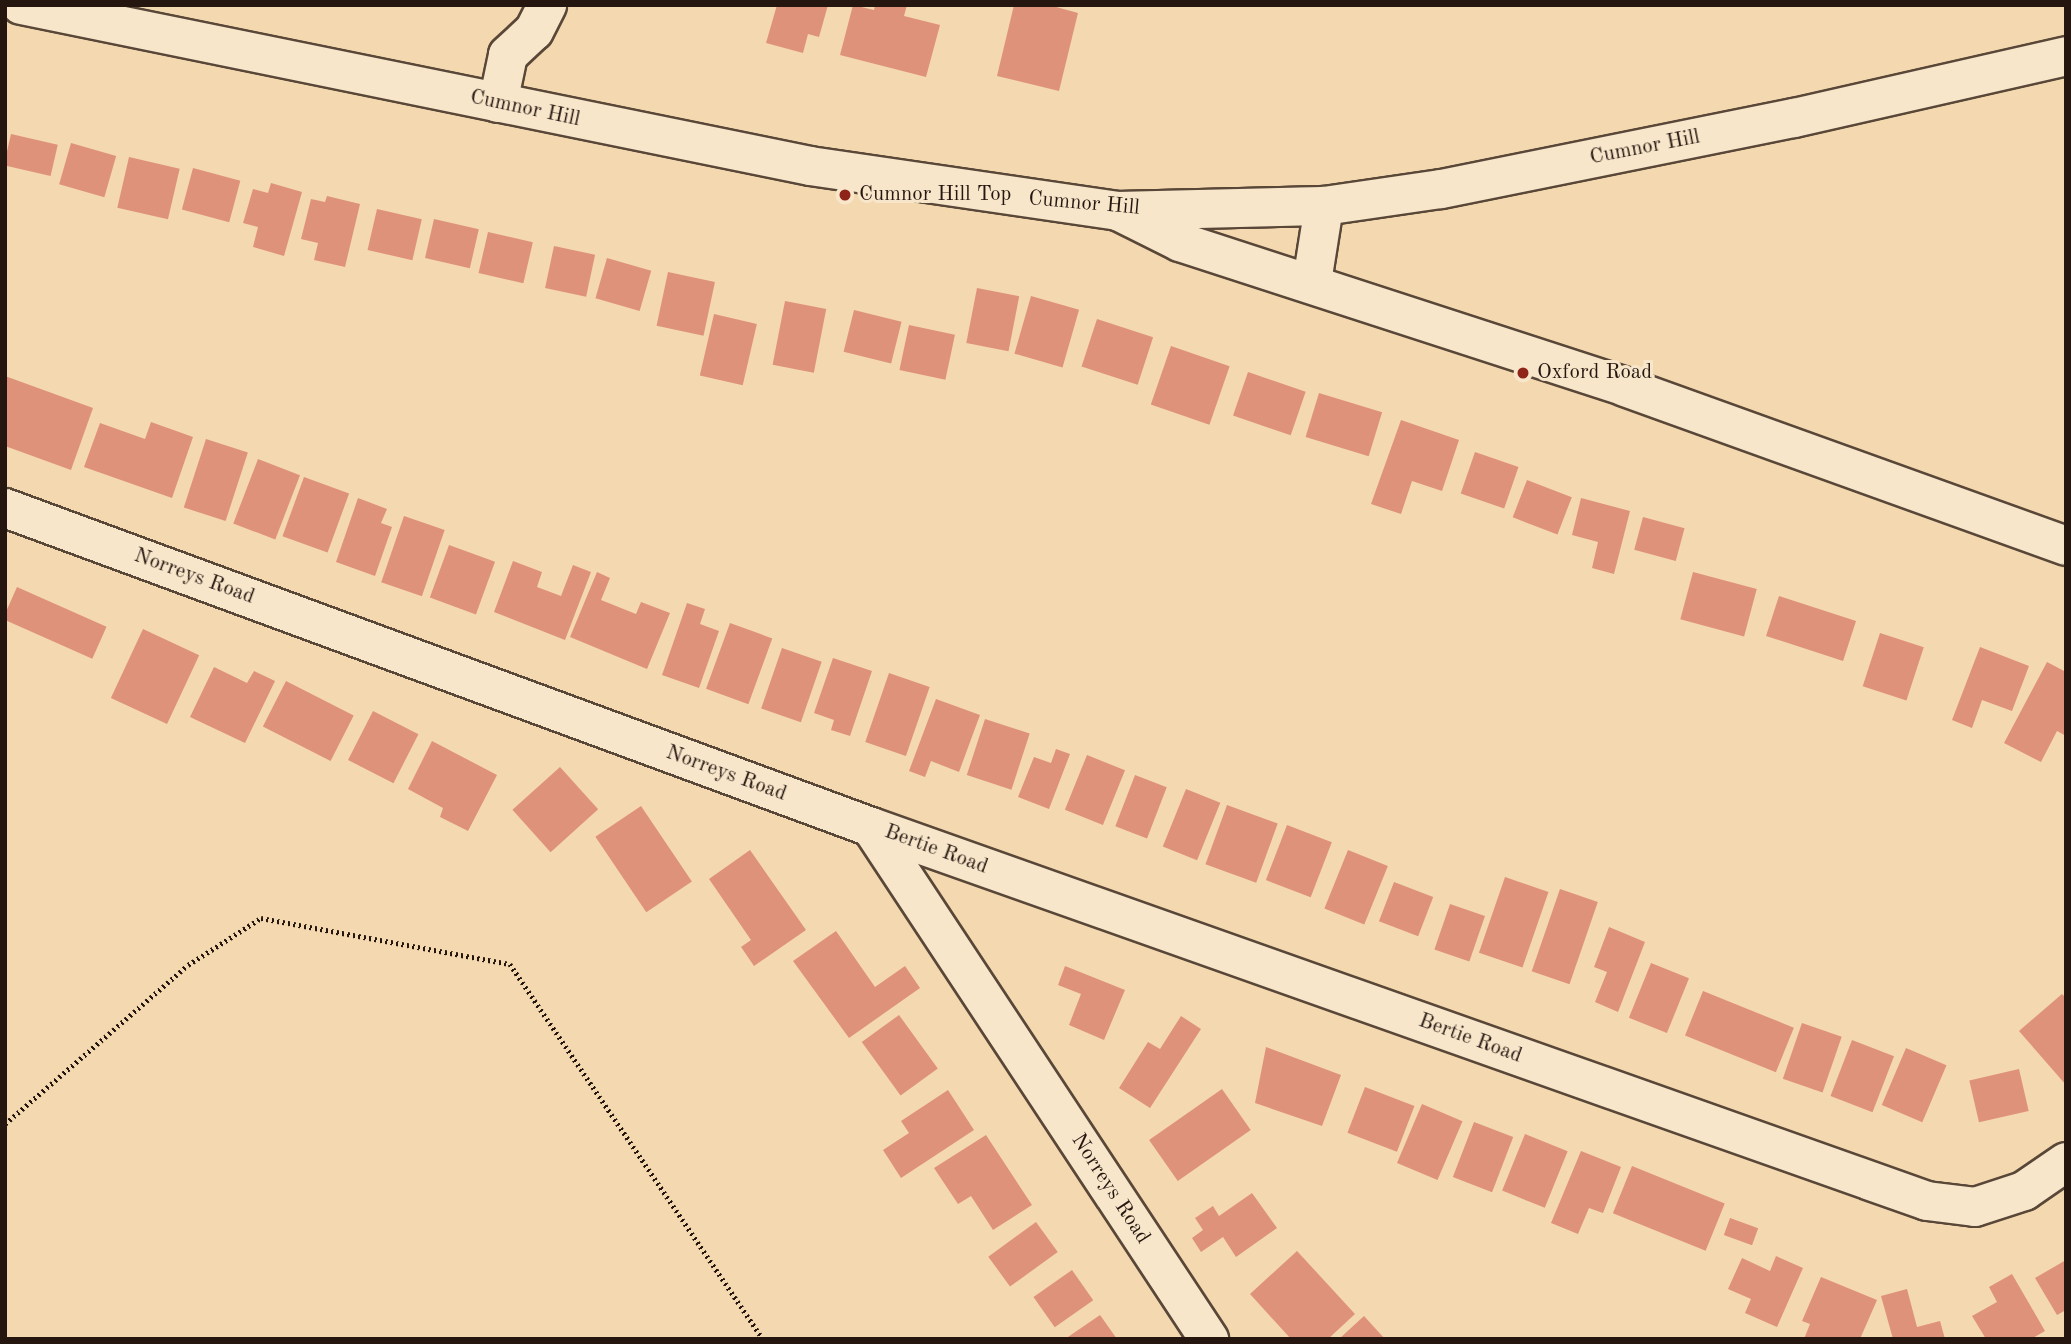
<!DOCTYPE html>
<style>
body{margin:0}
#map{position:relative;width:2071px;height:1344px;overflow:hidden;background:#f4d8af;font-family:"Old Standard TT",serif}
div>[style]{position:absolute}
.building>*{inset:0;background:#df927a;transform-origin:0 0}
.path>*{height:4.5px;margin-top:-2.25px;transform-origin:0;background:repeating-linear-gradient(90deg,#251710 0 2px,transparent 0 5.5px)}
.roads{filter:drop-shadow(2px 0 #594738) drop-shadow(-2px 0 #594738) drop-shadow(0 2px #594738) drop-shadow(0 -2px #594738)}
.minor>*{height:38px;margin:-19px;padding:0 19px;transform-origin:19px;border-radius:19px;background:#f8e6cb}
.dots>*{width:19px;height:19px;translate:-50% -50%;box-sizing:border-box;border:4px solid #f8e6cb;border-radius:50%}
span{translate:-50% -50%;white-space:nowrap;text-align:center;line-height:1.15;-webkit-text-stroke:6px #f8e6cb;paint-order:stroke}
.street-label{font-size:21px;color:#251710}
.poi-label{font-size:21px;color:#251710}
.left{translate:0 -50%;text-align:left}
.frame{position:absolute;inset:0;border:7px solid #251710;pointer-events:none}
</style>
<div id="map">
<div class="building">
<div style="clip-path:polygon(777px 5px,828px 5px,819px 37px,808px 34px,803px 53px,766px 43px)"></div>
<div style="clip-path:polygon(853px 5px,874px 10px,875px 5px,907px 5px,904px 16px,940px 25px,926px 77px,840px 55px)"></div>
<div style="clip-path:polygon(1014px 5px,1049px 5px,1078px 13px,1059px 91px,997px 76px)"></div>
<div style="left:11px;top:134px;width:48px;height:32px;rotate:13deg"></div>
<div style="left:71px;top:143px;width:47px;height:43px;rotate:16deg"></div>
<div style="left:129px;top:157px;width:52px;height:52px;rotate:13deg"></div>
<div style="left:193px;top:168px;width:49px;height:43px;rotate:15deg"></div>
<div style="clip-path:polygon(271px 183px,302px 192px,284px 256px,253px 247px,258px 227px,243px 223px,253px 189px,268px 193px)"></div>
<div style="clip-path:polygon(327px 196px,360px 204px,345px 267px,314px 260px,318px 243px,301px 239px,311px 199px,325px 202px)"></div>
<div style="left:377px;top:209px;width:46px;height:42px;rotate:13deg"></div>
<div style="left:434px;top:219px;width:46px;height:40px;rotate:13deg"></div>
<div style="left:488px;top:232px;width:46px;height:42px;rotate:13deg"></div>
<div style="left:554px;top:246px;width:42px;height:43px;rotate:12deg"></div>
<div style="left:607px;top:258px;width:46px;height:42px;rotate:16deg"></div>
<div style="left:668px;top:272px;width:48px;height:55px;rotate:12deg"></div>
<div style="left:977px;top:288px;width:43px;height:56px;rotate:11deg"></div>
<div style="left:1031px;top:296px;width:50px;height:60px;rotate:16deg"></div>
<div style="left:785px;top:301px;width:42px;height:65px;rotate:11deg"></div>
<div style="left:854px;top:310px;width:49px;height:43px;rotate:14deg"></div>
<div style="left:714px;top:314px;width:44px;height:63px;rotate:13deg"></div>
<div style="left:1097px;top:319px;width:59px;height:50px;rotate:18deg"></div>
<div style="left:909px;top:325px;width:47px;height:46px;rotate:12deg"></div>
<div style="left:1171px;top:346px;width:62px;height:62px;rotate:19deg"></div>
<div style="left:1248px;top:372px;width:61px;height:46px;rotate:19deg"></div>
<div style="clip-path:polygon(5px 376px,93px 408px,71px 470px,5px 446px)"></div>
<div style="left:1319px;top:393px;width:66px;height:46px;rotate:17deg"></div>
<div style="clip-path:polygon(1401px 420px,1459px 440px,1442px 491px,1412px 481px,1401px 514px,1371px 504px)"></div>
<div style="clip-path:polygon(151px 422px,193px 437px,172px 498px,84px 467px,100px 423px,145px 439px)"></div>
<div style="left:206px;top:439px;width:44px;height:72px;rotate:18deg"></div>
<div style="left:1475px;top:452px;width:46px;height:44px;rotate:19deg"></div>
<div style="left:258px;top:459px;width:45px;height:69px;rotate:21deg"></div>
<div style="left:304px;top:477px;width:48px;height:63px;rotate:20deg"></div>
<div style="left:1527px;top:480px;width:48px;height:40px;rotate:21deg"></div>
<div style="clip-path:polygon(358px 498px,387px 509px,381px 523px,392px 527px,375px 576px,336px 562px)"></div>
<div style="clip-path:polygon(1581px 498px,1630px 511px,1614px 574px,1592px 568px,1598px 542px,1572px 535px)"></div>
<div style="left:404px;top:516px;width:43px;height:70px;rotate:19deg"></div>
<div style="left:1643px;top:517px;width:43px;height:34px;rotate:15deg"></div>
<div style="left:449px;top:545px;width:49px;height:56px;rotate:20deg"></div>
<div style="clip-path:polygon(513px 561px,542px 572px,537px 587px,561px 596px,573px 565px,591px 572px,565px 640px,494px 612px)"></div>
<div style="clip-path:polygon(597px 572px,610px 578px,601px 600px,636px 614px,641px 602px,670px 613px,647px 669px,570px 637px)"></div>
<div style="left:1693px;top:572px;width:66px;height:49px;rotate:15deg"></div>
<div style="left:17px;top:587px;width:98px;height:35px;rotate:24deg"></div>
<div style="left:1779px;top:596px;width:81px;height:42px;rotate:18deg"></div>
<div style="clip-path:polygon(687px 603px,705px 609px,700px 624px,719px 631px,699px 688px,662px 675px)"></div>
<div style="left:730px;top:623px;width:45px;height:70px;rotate:20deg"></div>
<div style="left:143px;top:629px;width:62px;height:76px;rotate:25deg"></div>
<div style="left:1880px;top:633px;width:46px;height:56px;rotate:18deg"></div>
<div style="clip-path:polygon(1980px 647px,2029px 666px,2012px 711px,1982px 700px,1972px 728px,1952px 720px)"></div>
<div style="left:782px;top:648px;width:42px;height:64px;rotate:19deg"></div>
<div style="clip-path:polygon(833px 658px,872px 671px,850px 736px,831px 730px,834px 720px,814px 713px)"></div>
<div style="clip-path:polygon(2047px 662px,2066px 672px,2066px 736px,2057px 731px,2041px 762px,2004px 743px)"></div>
<div style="clip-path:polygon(214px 667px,247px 683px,254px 671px,275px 681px,245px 743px,190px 717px)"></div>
<div style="left:889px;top:673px;width:43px;height:73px;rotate:19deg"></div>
<div style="left:286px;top:681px;width:76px;height:51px;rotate:27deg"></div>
<div style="clip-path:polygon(936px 699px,980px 715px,959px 772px,931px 761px,925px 777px,909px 771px)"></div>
<div style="left:373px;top:711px;width:51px;height:55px;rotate:27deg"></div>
<div style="left:985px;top:719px;width:47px;height:59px;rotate:18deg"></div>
<div style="clip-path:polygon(432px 741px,497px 775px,468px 831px,440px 817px,443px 808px,408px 789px)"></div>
<div style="clip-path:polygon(1056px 749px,1070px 754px,1049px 809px,1018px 797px,1034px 757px,1051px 763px)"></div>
<div style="left:1087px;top:755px;width:41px;height:59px;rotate:22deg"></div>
<div style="left:560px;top:767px;width:57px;height:64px;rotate:48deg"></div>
<div style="left:1135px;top:775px;width:34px;height:55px;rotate:21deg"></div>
<div style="left:1186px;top:789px;width:37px;height:62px;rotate:22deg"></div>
<div style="left:1227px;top:805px;width:54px;height:63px;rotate:20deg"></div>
<div style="left:641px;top:806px;width:91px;height:55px;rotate:56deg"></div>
<div style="left:1287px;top:825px;width:48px;height:59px;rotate:21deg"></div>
<div style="clip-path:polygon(750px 850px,806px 930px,754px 966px,741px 947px,751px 940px,709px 879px)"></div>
<div style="left:1348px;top:850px;width:43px;height:63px;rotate:22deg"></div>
<div style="left:1505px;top:877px;width:46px;height:80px;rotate:19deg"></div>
<div style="left:1394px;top:882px;width:42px;height:42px;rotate:21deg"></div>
<div style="left:1560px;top:889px;width:40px;height:87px;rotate:19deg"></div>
<div style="left:1450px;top:904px;width:37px;height:48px;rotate:19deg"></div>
<div style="clip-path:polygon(1609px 927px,1645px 942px,1618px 1012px,1595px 1002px,1607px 972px,1594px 967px)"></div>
<div style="clip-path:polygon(836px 931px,875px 987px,905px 966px,920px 988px,849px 1038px,793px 961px)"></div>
<div style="left:1651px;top:963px;width:41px;height:59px;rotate:22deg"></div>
<div style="clip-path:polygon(1065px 966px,1125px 990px,1104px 1040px,1069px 1025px,1081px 994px,1058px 985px)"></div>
<div style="left:1703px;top:991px;width:98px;height:48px;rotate:22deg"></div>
<div style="clip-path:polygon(2062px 994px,2066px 998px,2066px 1085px,2019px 1031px)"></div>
<div style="left:899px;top:1015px;width:66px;height:46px;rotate:54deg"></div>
<div style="clip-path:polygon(1181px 1016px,1201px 1029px,1150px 1108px,1119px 1088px,1148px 1042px,1160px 1049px)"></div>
<div style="left:1802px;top:1023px;width:42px;height:59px;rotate:19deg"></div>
<div style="left:1852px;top:1040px;width:45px;height:60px;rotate:21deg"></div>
<div style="clip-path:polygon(1266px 1047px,1341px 1075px,1322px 1126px,1255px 1103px)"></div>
<div style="left:1906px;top:1048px;width:44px;height:62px;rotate:23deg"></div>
<div style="left:2019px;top:1069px;width:43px;height:51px;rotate:77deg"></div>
<div style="left:1365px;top:1087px;width:53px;height:49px;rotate:21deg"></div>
<div style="left:1222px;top:1089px;width:50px;height:89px;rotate:55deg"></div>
<div style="clip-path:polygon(948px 1090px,974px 1130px,901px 1178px,883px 1150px,909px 1133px,901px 1121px)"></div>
<div style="left:1422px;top:1104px;width:44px;height:64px;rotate:23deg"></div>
<div style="left:1474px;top:1122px;width:42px;height:59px;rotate:21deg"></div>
<div style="left:1525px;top:1134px;width:46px;height:61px;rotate:22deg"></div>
<div style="clip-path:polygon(986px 1135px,1032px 1205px,993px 1230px,971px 1196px,958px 1204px,934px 1168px)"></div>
<div style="clip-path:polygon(1581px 1151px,1621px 1167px,1603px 1213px,1589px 1208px,1578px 1234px,1551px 1223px)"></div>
<div style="left:1632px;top:1166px;width:100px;height:51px;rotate:22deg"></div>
<div style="clip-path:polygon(1252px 1193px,1277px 1228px,1236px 1257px,1223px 1237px,1201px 1252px,1192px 1238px,1203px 1230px,1195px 1218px,1213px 1206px,1219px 1216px)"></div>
<div style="left:1730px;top:1218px;width:30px;height:18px;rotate:20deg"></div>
<div style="left:1036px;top:1222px;width:37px;height:59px;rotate:54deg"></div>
<div style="clip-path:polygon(1297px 1251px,1355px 1314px,1328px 1339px,1291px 1339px,1250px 1294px)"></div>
<div style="clip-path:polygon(1776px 1256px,1803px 1268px,1777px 1327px,1745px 1313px,1751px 1299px,1728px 1289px,1742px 1258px,1770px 1271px)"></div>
<div style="clip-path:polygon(2066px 1260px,2066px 1310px,2057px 1315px,2035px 1278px)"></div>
<div style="left:1072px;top:1270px;width:37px;height:47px;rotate:55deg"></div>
<div style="clip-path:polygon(2012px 1274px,2045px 1331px,2031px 1339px,1986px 1339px,1972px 1316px,1997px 1302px,1989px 1287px)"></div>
<div style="clip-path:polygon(1821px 1277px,1877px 1300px,1860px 1339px,1804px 1339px,1810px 1324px,1802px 1321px)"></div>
<div style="clip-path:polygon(1907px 1289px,1917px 1327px,1940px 1321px,1945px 1339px,1893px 1339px,1881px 1296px)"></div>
<div style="clip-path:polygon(1100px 1315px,1117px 1339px,1065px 1339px)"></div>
<div style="clip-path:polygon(1364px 1316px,1385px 1339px,1339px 1339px)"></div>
</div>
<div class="path">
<div style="left:5px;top:1124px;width:242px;rotate:-41deg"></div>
<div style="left:188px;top:965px;width:87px;rotate:-32.8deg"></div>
<div style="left:261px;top:918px;width:253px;rotate:10.5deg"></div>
<div style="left:510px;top:964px;width:452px;rotate:56deg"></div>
</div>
<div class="roads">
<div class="minor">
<div style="left:21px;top:5px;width:805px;rotate:11.53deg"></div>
<div style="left:810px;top:166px;width:310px;rotate:8.3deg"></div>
<div style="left:1117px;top:211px;width:207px;rotate:-1.4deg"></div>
<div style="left:1324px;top:206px;width:118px;rotate:-8.3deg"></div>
<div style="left:1441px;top:189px;width:360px;rotate:-11.4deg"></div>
<div style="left:1794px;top:118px;width:279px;rotate:-12.8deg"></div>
<div style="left:498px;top:103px;width:49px;rotate:-78.2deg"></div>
<div style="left:508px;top:55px;width:35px;rotate:-43deg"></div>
<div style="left:534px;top:31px;width:29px;rotate:-63deg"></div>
<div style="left:1122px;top:213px;width:65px;rotate:26.6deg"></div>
<div style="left:1180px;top:242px;width:468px;rotate:18deg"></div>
<div style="left:1625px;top:387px;width:469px;rotate:19.8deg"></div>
<div style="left:1312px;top:282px;width:77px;rotate:-81deg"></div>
<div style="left:5px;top:508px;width:923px;rotate:20.22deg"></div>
<div style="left:871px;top:827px;width:1120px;rotate:19.5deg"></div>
<div style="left:1927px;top:1201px;width:48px;rotate:7.1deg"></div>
<div style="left:1975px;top:1207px;width:52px;rotate:-18.1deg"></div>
<div style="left:2024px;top:1191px;width:51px;rotate:-34.6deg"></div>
<div style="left:871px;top:827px;width:614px;rotate:56.57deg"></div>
</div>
</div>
<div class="dots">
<div style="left:845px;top:195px;background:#8f2418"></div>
<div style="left:1523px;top:373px;background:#8f2418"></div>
</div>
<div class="street-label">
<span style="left:525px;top:109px;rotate:12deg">Cumnor Hill</span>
<span style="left:1645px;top:148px;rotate:-11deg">Cumnor Hill</span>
<span style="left:1084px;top:204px;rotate:5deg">Cumnor Hill</span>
<span style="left:194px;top:577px;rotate:20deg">Norreys Road</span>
<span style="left:726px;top:774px;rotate:20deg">Norreys Road</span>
<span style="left:936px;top:850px;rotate:20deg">Bertie Road</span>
<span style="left:1470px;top:1039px;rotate:20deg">Bertie Road</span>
<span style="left:1110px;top:1189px;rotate:57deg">Norreys Road</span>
</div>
<div class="poi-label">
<span class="left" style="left:859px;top:195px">Cumnor Hill Top</span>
<span class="left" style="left:1537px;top:373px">Oxford Road</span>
</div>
<div class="frame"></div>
</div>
